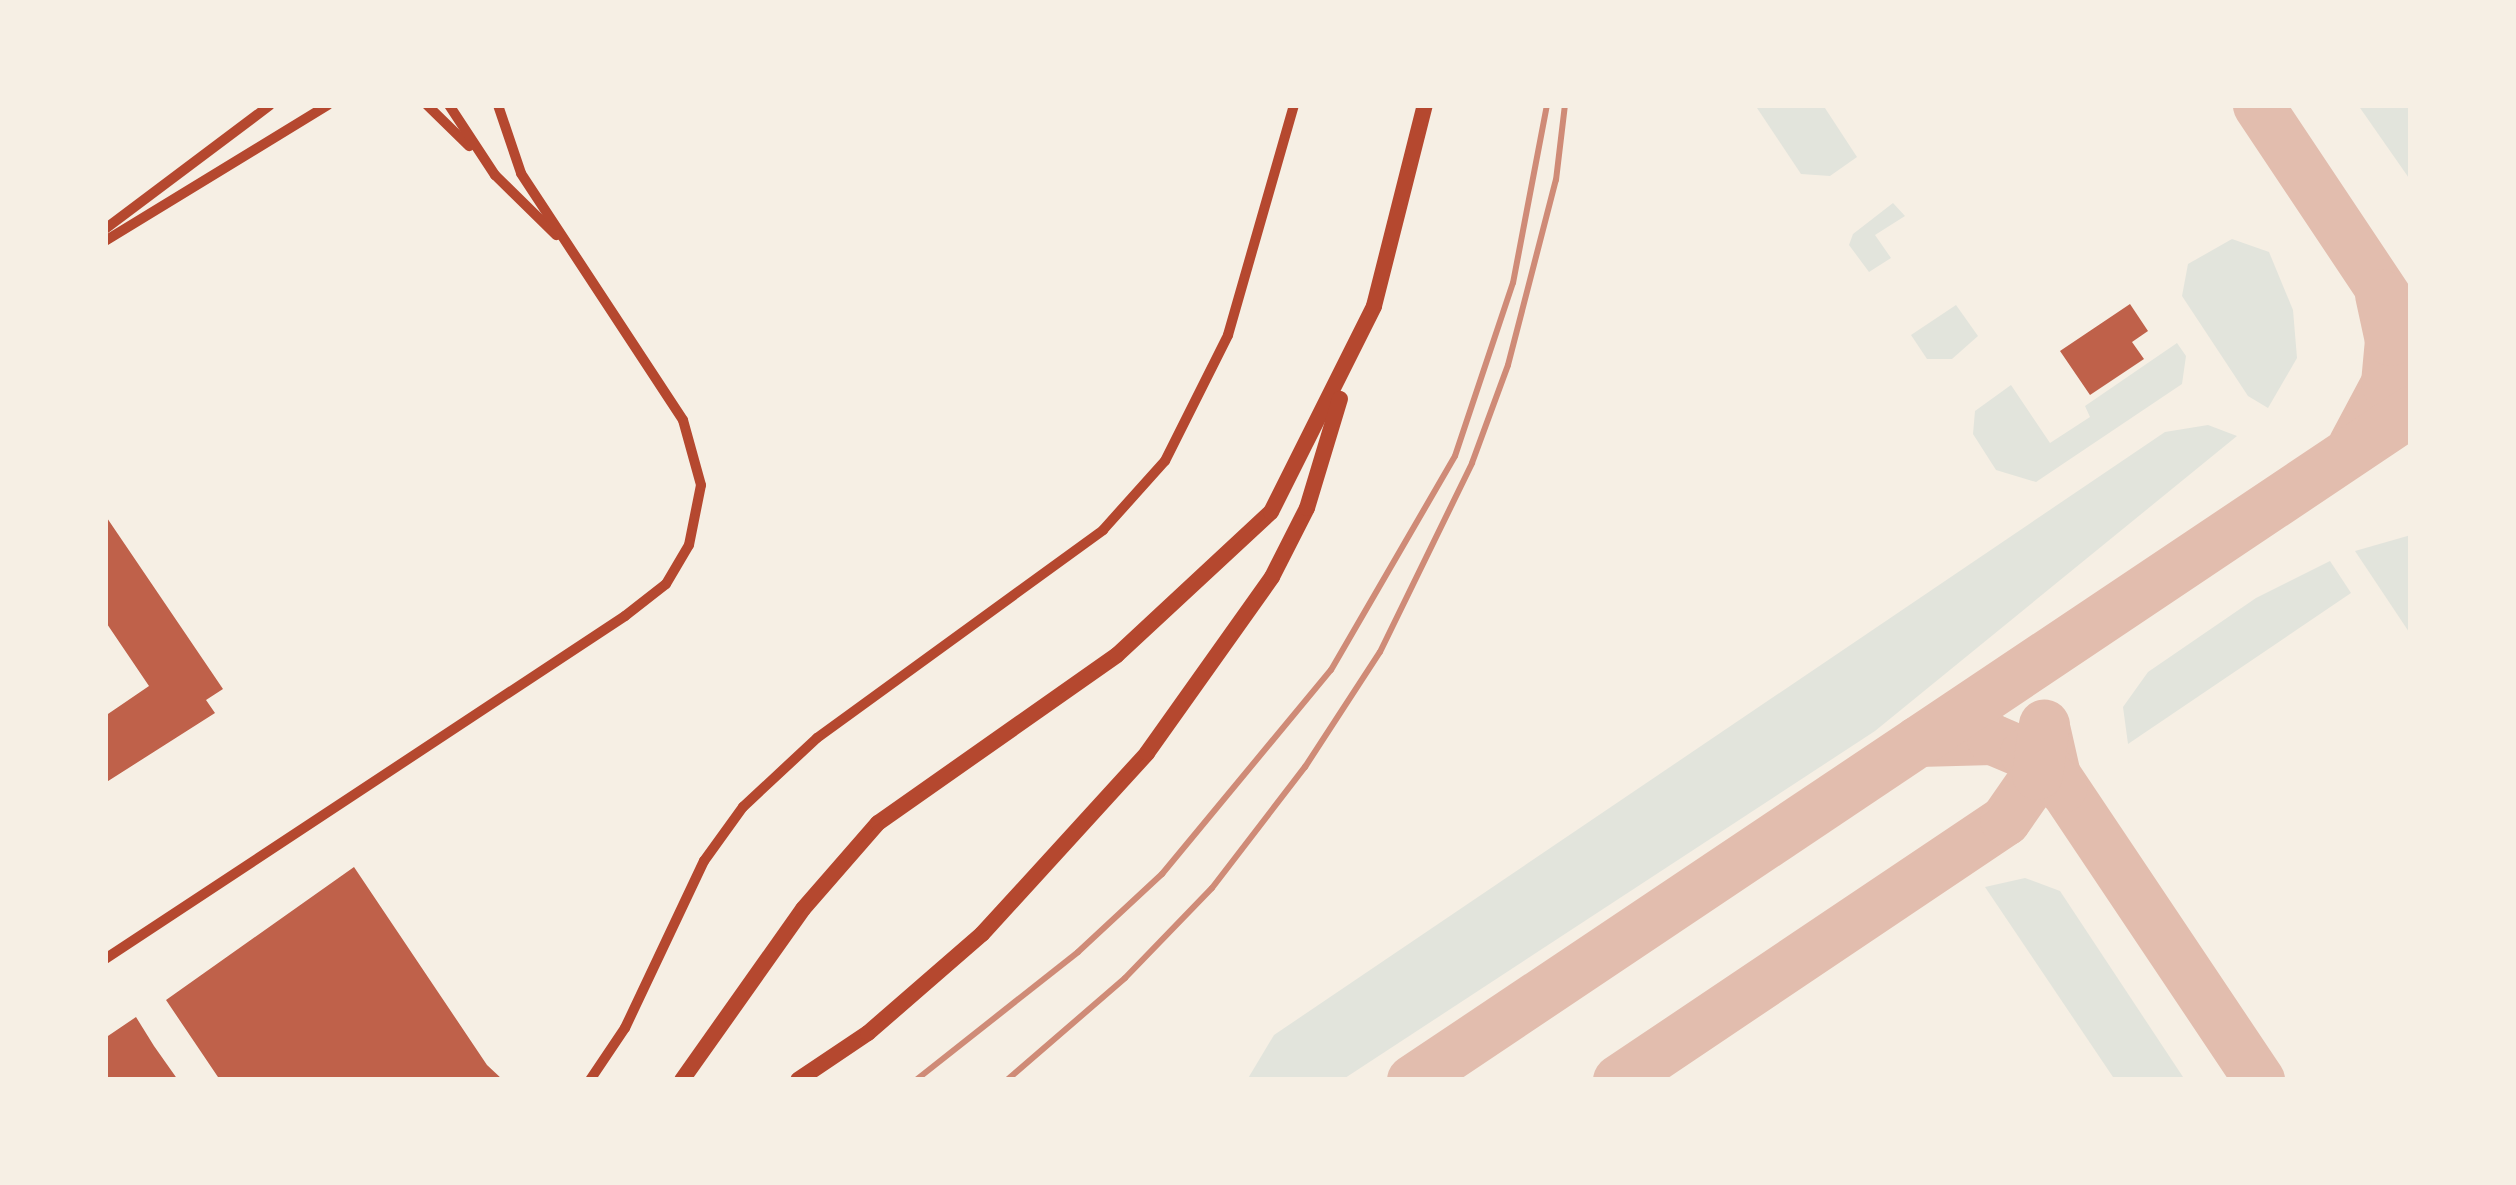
<!DOCTYPE html>
<style>
body{margin:0}
#map{position:relative;width:2516px;height:1185px;overflow:hidden;background:#f6efe4;font-family:Commissioner,sans-serif}
div>[style]{position:absolute}
.green>*{inset:0;background:#e2e4dc}
.taxiway>*{height:51px;margin:-25.5px;padding:0 25.5px;transform-origin:25.5px;border-radius:25.5px;background:#e2bdae}
.building>*{inset:0;background:#bf614a}
.minor>*{height:10px;margin:-5px;padding:0 5px;transform-origin:5px;border-radius:5px;background:#b5482f}
.primary>*{height:16px;margin:-8px;padding:0 8px;transform-origin:8px;border-radius:8px;background:#b5482f}
.rail>*{height:6px;margin:-3px;padding:0 3px;transform-origin:3px;border-radius:3px;background:#cf8b77}
span{translate:-50% -50%;white-space:nowrap;text-align:center;line-height:1.15;-webkit-text-stroke:10px #f6efe4;paint-order:stroke}
.frame{position:absolute;inset:0;border:108px solid #f6efe4;pointer-events:none}
</style>
<div id="map">
<div class="green">
<div style="clip-path:polygon(1755px 105px,1823px 105px,1857px 157px,1830px 176px,1801px 174px)"></div>
<div style="clip-path:polygon(2358px 105px,2411px 105px,2411px 181px)"></div>
<div style="clip-path:polygon(1893px 203px,1905px 216px,1875px 235px,1891px 258px,1869px 272px,1849px 245px,1853px 234px)"></div>
<div style="clip-path:polygon(2232px 239px,2269px 252px,2293px 310px,2297px 358px,2268px 408px,2248px 396px,2182px 296px,2188px 264px)"></div>
<div style="clip-path:polygon(1956px 305px,1978px 336px,1952px 359px,1927px 359px,1911px 335px)"></div>
<div style="clip-path:polygon(2177px 343px,2186px 356px,2182px 384px,2036px 482px,1996px 470px,1973px 434px,1975px 411px,2011px 385px,2050px 443px,2090px 417px,2085px 406px)"></div>
<div style="clip-path:polygon(2208px 425px,2237px 436px,1875px 731px,1342px 1080px,1247px 1080px,1274px 1035px,2165px 432px)"></div>
<div style="clip-path:polygon(2411px 535px,2411px 635px,2355px 551px)"></div>
<div style="clip-path:polygon(2330px 561px,2351px 593px,2128px 744px,2123px 707px,2148px 672px,2256px 598px)"></div>
<div style="clip-path:polygon(2025px 878px,2060px 891px,2185px 1080px,2115px 1080px,1985px 887px)"></div>
</div>
<div class="taxiway">
<div style="left:2258px;top:105px;width:275px;rotate:56.3deg"></div>
<div style="left:2353px;top:445px;width:70px;rotate:-62deg"></div>
<div style="left:2386px;top:383px;width:43px;rotate:-84.7deg"></div>
<div style="left:2390px;top:340px;width:47px;rotate:-102.3deg"></div>
<div style="left:2045px;top:731px;width:45px;rotate:77.2deg"></div>
<div style="left:2055px;top:775px;width:367px;rotate:56.2deg"></div>
<div style="left:1918px;top:741px;width:74px;rotate:-1.5deg"></div>
<div style="left:1992px;top:739px;width:36px;rotate:23deg"></div>
<div style="left:2025px;top:753px;width:50px;rotate:43.4deg"></div>
<div style="left:1412px;top:1080px;width:1202px;rotate:-33.81deg"></div>
<div style="left:1618px;top:1080px;width:466px;rotate:-33.9deg"></div>
<div style="left:2005px;top:820px;width:56px;rotate:-55.2deg"></div>
<div style="left:2037px;top:774px;width:50px;rotate:-82deg"></div>
</div>
<div class="building">
<div style="clip-path:polygon(2130px 304px,2148px 331px,2132px 342px,2144px 359px,2090px 395px,2060px 351px)"></div>
<div style="clip-path:polygon(105px 515px,223px 689px,206px 700px,215px 713px,105px 783px,105px 716px,149px 686px,105px 621px)"></div>
<div style="clip-path:polygon(354px 867px,487px 1065px,503px 1080px,220px 1080px,166px 1000px)"></div>
<div style="clip-path:polygon(136px 1017px,154px 1046px,178px 1080px,105px 1080px,105px 1038px)"></div>
</div>
<div class="minor">
<div style="left:427px;top:105px;width:59px;rotate:44.3deg"></div>
<div style="left:449px;top:105px;width:84px;rotate:56.7deg"></div>
<div style="left:495px;top:175px;width:86px;rotate:44.5deg"></div>
<div style="left:105px;top:229px;width:206px;rotate:-36.9deg"></div>
<div style="left:105px;top:241px;width:261px;rotate:-31.4deg"></div>
<div style="left:105px;top:959px;width:623px;rotate:-33.41deg"></div>
<div style="left:625px;top:616px;width:52px;rotate:-38deg"></div>
<div style="left:666px;top:584px;width:45px;rotate:-59.5deg"></div>
<div style="left:689px;top:545px;width:61px;rotate:-78.7deg"></div>
<div style="left:701px;top:485px;width:67px;rotate:-105.5deg"></div>
<div style="left:683px;top:420px;width:295px;rotate:-123.3deg"></div>
<div style="left:521px;top:173px;width:72px;rotate:-108.7deg"></div>
<div style="left:590px;top:1080px;width:63px;rotate:-56.1deg"></div>
<div style="left:625px;top:1028px;width:185px;rotate:-64.7deg"></div>
<div style="left:704px;top:861px;width:67px;rotate:-54.2deg"></div>
<div style="left:743px;top:807px;width:101px;rotate:-43deg"></div>
<div style="left:817px;top:738px;width:354px;rotate:-36deg"></div>
<div style="left:1103px;top:530px;width:93px;rotate:-48.1deg"></div>
<div style="left:1165px;top:461px;width:141px;rotate:-63.4deg"></div>
<div style="left:1228px;top:335px;width:239px;rotate:-74deg"></div>
</div>
<div class="primary">
<div style="left:682px;top:1080px;width:209px;rotate:-54.7deg"></div>
<div style="left:803px;top:909px;width:114px;rotate:-48.9deg"></div>
<div style="left:878px;top:823px;width:292px;rotate:-35.1deg"></div>
<div style="left:1117px;top:655px;width:210px;rotate:-42.9deg"></div>
<div style="left:1271px;top:512px;width:230px;rotate:-63.4deg"></div>
<div style="left:1374px;top:306px;width:207px;rotate:-75.8deg"></div>
<div style="left:798px;top:1080px;width:84px;rotate:-33.9deg"></div>
<div style="left:868px;top:1033px;width:151px;rotate:-41deg"></div>
<div style="left:982px;top:934px;width:245px;rotate:-47.6deg"></div>
<div style="left:1147px;top:753px;width:216px;rotate:-54.6deg"></div>
<div style="left:1272px;top:577px;width:77px;rotate:-63.1deg"></div>
<div style="left:1307px;top:508px;width:114px;rotate:-73.2deg"></div>
</div>
<div class="rail">
<div style="left:916px;top:1080px;width:206px;rotate:-38.3deg"></div>
<div style="left:1078px;top:952px;width:115px;rotate:-42.9deg"></div>
<div style="left:1162px;top:874px;width:265px;rotate:-50.4deg"></div>
<div style="left:1331px;top:670px;width:247px;rotate:-59.9deg"></div>
<div style="left:1455px;top:456px;width:182px;rotate:-71.5deg"></div>
<div style="left:1513px;top:283px;width:181px;rotate:-79.2deg"></div>
<div style="left:1007px;top:1080px;width:156px;rotate:-40.8deg"></div>
<div style="left:1125px;top:978px;width:125px;rotate:-46deg"></div>
<div style="left:1212px;top:888px;width:153px;rotate:-52.5deg"></div>
<div style="left:1305px;top:767px;width:137px;rotate:-56.9deg"></div>
<div style="left:1380px;top:652px;width:210px;rotate:-64deg"></div>
<div style="left:1472px;top:463px;width:104px;rotate:-69.8deg"></div>
<div style="left:1508px;top:365px;width:191px;rotate:-75.5deg"></div>
<div style="left:1556px;top:180px;width:76px;rotate:-83.2deg"></div>
</div>
<div class="frame"></div>
</div>
